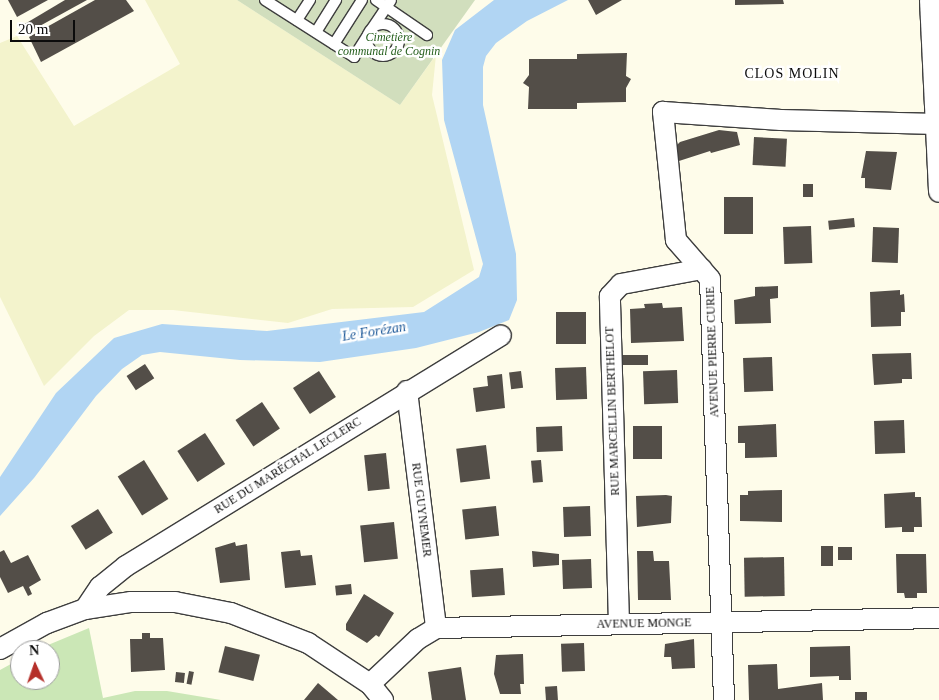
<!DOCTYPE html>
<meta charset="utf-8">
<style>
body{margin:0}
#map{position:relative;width:939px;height:700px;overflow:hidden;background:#fefcea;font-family:"Times New Roman",serif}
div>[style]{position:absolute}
.farmland>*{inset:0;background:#f3f3cc}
.green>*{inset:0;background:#cbe7b6}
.cemetery>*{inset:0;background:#d1debd}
.water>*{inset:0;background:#b1d5f3}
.building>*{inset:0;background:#534e48;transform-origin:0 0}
.roads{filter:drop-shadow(1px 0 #3e3e3e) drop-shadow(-1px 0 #3e3e3e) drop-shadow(0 1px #3e3e3e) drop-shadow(0 -1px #3e3e3e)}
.service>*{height:10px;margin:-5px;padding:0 5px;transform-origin:5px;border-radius:5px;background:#fff}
.service>.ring{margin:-5px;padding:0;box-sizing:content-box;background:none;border:10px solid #fff;border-radius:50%}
.minor>*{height:20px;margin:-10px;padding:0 10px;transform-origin:10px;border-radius:10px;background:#fff}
span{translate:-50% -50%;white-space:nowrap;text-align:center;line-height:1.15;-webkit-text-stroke:5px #fff;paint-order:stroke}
.park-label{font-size:12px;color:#27601f;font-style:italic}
.street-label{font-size:12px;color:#0b0b0b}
.neighbourhood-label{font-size:14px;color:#0b0b0b;letter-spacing:1px}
.water-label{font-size:14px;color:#1a5697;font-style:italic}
.north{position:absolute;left:10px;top:640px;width:50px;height:50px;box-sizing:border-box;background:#fff;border:1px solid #9d9d9d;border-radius:50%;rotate:357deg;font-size:14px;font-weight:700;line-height:20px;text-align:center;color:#0b0b0b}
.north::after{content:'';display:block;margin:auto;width:18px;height:22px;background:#b52f29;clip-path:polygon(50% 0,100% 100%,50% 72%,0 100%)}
.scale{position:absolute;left:10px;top:20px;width:65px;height:22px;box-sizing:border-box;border:2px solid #0b0b0b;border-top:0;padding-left:6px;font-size:15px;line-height:18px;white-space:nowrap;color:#0b0b0b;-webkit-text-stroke:4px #fff;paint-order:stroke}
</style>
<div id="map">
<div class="farmland">
<div style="clip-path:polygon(145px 0,237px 0,400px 105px,436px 55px,432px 95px,474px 270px,413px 307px,332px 309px,288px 323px,173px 310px,129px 310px,94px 336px,44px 386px,0 297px,0 43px,17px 36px,74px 126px,180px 64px)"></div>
</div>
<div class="green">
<div style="clip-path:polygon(89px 628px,103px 698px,135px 691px,167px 691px,221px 700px,0 700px,0 670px,20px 659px,20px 680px,50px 680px,50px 650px,36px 650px)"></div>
</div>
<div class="cemetery">
<div style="clip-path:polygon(237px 0,475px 0,400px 105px)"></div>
</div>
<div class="water">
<div style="clip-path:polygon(494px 0,568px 0,527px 21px,496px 43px,486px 56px,483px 67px,483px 105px,516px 254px,517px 300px,509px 320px,479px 332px,416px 348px,320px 362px,240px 360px,160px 352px,142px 355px,122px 369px,96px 396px,34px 478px,0 516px,0 477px,56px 393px,114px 338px,162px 324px,267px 331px,424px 312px,479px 277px,483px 264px,444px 120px,442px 60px,455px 30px)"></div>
</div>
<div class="building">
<div style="clip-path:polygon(8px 0,48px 0,17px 17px)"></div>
<div style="clip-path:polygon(65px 0,87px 0,27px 33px,23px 25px)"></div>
<div style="clip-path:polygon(95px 0,126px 0,134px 11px,41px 62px,29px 37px)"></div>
<div style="clip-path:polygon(588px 0,622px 0,596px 15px)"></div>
<div style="clip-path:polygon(735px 0,783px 0,784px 4px,735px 5px)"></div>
<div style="clip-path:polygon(627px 53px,626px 76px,631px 79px,626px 88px,626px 102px,577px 103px,577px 109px,528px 109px,529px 87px,523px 83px,529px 75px,529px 59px,577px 59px,577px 54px)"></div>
<div style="clip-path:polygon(719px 130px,737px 132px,740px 145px,711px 153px,710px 151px,679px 161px,676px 146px,680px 142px)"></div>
<div style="left:754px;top:137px;width:33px;height:28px;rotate:3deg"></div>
<div style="clip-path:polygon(866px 151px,897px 152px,891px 190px,865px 188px,865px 178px,861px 178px)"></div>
<div style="left:803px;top:184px;width:10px;height:13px"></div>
<div style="left:724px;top:197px;width:29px;height:37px"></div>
<div style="left:854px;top:218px;width:9px;height:26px;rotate:84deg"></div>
<div style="left:811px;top:226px;width:37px;height:28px;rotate:88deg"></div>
<div style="left:899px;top:228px;width:35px;height:26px;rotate:92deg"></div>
<div style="clip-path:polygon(778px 286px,778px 298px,770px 299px,771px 323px,735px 324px,734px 300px,755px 296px,755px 287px)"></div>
<div style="clip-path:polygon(900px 290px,900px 295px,904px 294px,905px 312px,901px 312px,901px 326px,871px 327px,870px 292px)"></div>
<div style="clip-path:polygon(662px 303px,663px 308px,682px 307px,684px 341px,631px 343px,630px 309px,645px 308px,644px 304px)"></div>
<div style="left:586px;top:312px;width:32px;height:30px;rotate:90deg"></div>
<div style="clip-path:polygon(911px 353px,912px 379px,902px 379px,902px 383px,874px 385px,872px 354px)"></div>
<div style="left:648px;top:355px;width:10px;height:27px;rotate:90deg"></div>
<div style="left:772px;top:357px;width:34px;height:29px;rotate:88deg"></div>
<div style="left:145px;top:364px;width:17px;height:22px;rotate:57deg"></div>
<div style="left:586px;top:367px;width:32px;height:31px;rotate:88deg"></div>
<div style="left:677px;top:370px;width:33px;height:34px;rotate:88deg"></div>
<div style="left:319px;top:371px;width:31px;height:31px;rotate:57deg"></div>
<div style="left:521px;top:371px;width:17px;height:12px;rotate:83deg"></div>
<div style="clip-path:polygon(502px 374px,505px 408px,476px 412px,473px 388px,488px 386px,487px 376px)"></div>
<div style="left:262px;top:402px;width:32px;height:32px;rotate:56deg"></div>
<div style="left:904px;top:420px;width:33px;height:30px;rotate:88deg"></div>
<div style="clip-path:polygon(776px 424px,777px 457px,745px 458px,745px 443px,738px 443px,738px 426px)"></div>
<div style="left:562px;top:426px;width:25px;height:26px;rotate:88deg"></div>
<div style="left:633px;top:426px;width:29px;height:33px"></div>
<div style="left:205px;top:433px;width:37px;height:33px;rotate:57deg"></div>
<div style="left:486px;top:445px;width:34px;height:30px;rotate:83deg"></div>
<div style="left:386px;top:453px;width:36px;height:22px;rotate:84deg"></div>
<div style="left:144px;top:460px;width:46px;height:31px;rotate:58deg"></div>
<div style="left:541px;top:460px;width:22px;height:10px;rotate:85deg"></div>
<div style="clip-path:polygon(782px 490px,782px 522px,740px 521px,740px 495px,748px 495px,748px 491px)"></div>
<div style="clip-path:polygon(915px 492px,915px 497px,921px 497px,922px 527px,914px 527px,914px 532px,902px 532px,902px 527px,885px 528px,884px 494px)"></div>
<div style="clip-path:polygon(666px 495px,672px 496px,671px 523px,637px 527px,636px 496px)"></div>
<div style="left:496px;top:506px;width:30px;height:34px;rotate:84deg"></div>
<div style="left:590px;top:506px;width:30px;height:27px;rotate:88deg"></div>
<div style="left:98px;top:509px;width:28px;height:32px;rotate:58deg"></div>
<div style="left:394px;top:522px;width:37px;height:34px;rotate:84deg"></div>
<div style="clip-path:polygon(235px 542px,236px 546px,247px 544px,250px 580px,220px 583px,215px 548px)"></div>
<div style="left:821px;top:546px;width:12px;height:20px"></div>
<div style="left:838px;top:547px;width:14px;height:13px"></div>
<div style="clip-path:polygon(4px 550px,11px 563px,28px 555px,41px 580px,29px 587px,32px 594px,28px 596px,23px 586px,8px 593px,0 577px,0 552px)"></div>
<div style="clip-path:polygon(300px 550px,301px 556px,312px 555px,316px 585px,285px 588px,281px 552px)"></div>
<div style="clip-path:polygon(532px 551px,559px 554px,559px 565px,533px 567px)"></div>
<div style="clip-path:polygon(637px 551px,653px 551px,654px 561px,669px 561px,671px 600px,638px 600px)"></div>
<div style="clip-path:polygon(896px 554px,926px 554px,927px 593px,917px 593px,917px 598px,905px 598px,904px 593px,897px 593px)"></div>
<div style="left:784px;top:557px;width:39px;height:40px;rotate:89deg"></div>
<div style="left:591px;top:559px;width:29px;height:29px;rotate:88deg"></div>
<div style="left:503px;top:568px;width:27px;height:33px;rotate:86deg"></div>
<div style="left:351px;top:584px;width:10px;height:16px;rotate:84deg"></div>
<div style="clip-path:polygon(364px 594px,394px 613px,379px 637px,376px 635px,367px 643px,346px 630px,346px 624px)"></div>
<div style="clip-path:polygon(142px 633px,150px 633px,150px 638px,163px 638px,165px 670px,131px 672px,130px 639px,142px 639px)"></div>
<div style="clip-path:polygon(694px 639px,695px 668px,672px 669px,671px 657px,664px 657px,665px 644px)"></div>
<div style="left:584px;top:643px;width:28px;height:23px;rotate:88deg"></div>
<div style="left:225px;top:646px;width:36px;height:27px;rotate:14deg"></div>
<div style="clip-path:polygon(850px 646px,851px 680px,839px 680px,839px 676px,810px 677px,810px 647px)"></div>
<div style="clip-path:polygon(523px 654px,524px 684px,520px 684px,521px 694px,500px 694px,494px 674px,496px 655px)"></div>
<div style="clip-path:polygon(777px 664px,778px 689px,822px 683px,823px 700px,749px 700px,748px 665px)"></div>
<div style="clip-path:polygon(461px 667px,466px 700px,432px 700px,428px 672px)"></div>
<div style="left:189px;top:671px;width:5px;height:13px;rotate:11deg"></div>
<div style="left:176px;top:672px;width:9px;height:10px;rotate:6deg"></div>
<div style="clip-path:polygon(318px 683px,338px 700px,304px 700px)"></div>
<div style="left:557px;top:686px;width:14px;height:12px;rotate:86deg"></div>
<div style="left:855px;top:692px;width:12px;height:8px"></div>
</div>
<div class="roads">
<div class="service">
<div style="left:265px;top:0;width:106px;rotate:32.6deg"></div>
<div style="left:354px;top:57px;width:25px;rotate:-58deg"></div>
<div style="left:376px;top:0;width:62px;rotate:34.5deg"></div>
<div style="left:297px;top:20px;width:24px;rotate:-57deg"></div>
<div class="ring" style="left:367px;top:24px;width:22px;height:22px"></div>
<div style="left:373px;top:27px;width:32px;rotate:-56deg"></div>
<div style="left:316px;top:32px;width:38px;rotate:-58deg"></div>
<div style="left:334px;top:44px;width:52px;rotate:-57.5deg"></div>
</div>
<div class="minor">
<div style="left:930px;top:0;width:192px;rotate:87.3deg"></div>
<div style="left:407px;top:391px;width:239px;rotate:83deg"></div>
<div style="left:85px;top:609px;width:27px;rotate:-56deg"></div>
<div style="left:100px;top:587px;width:33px;rotate:-39deg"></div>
<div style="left:126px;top:566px;width:440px;rotate:-31.6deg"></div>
<div style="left:619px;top:624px;width:328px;rotate:-91.6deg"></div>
<div style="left:610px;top:296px;width:16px;rotate:-47deg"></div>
<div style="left:621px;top:284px;width:82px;rotate:-10.5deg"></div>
<div style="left:0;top:649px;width:54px;rotate:-29deg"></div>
<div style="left:47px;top:623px;width:40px;rotate:-20.2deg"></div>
<div style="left:85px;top:609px;width:47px;rotate:-8.7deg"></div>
<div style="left:131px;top:602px;width:44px"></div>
<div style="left:175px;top:602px;width:57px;rotate:11.1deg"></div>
<div style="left:231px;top:613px;width:83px;rotate:21.3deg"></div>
<div style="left:308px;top:643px;width:74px;rotate:33.5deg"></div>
<div style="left:370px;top:684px;width:21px;rotate:51deg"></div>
<div style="left:370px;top:684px;width:66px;rotate:-43.2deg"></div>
<div style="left:418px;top:639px;width:21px;rotate:-31deg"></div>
<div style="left:436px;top:628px;width:503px;rotate:-1.14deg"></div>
<div style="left:724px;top:700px;width:421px;rotate:-91.9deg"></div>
<div style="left:710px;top:279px;width:52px;rotate:-131.1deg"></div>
<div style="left:676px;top:240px;width:129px;rotate:-95.8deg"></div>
<div style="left:663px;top:112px;width:118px;rotate:3.9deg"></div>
<div style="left:781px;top:120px;width:156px;rotate:1.5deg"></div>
</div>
</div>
<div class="park-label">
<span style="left:389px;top:45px">Cimetière<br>communal de Cognin</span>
</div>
<div class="street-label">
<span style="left:713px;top:352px;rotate:-92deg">AVENUE PIERRE CURIE</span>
<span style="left:613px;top:411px;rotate:-92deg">RUE MARCELLIN BERTHELOT</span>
<span style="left:288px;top:466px;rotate:-32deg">RUE DU MARÉCHAL LECLERC</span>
<span style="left:421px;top:510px;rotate:83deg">RUE GUYNEMER</span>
<span style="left:644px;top:624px;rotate:-1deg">AVENUE MONGE</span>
</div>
<div class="neighbourhood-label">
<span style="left:792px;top:74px">CLOS MOLIN</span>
</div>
<div class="water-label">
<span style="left:374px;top:332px;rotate:-9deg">Le Forézan</span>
</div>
<div class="north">N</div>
<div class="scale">20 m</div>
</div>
